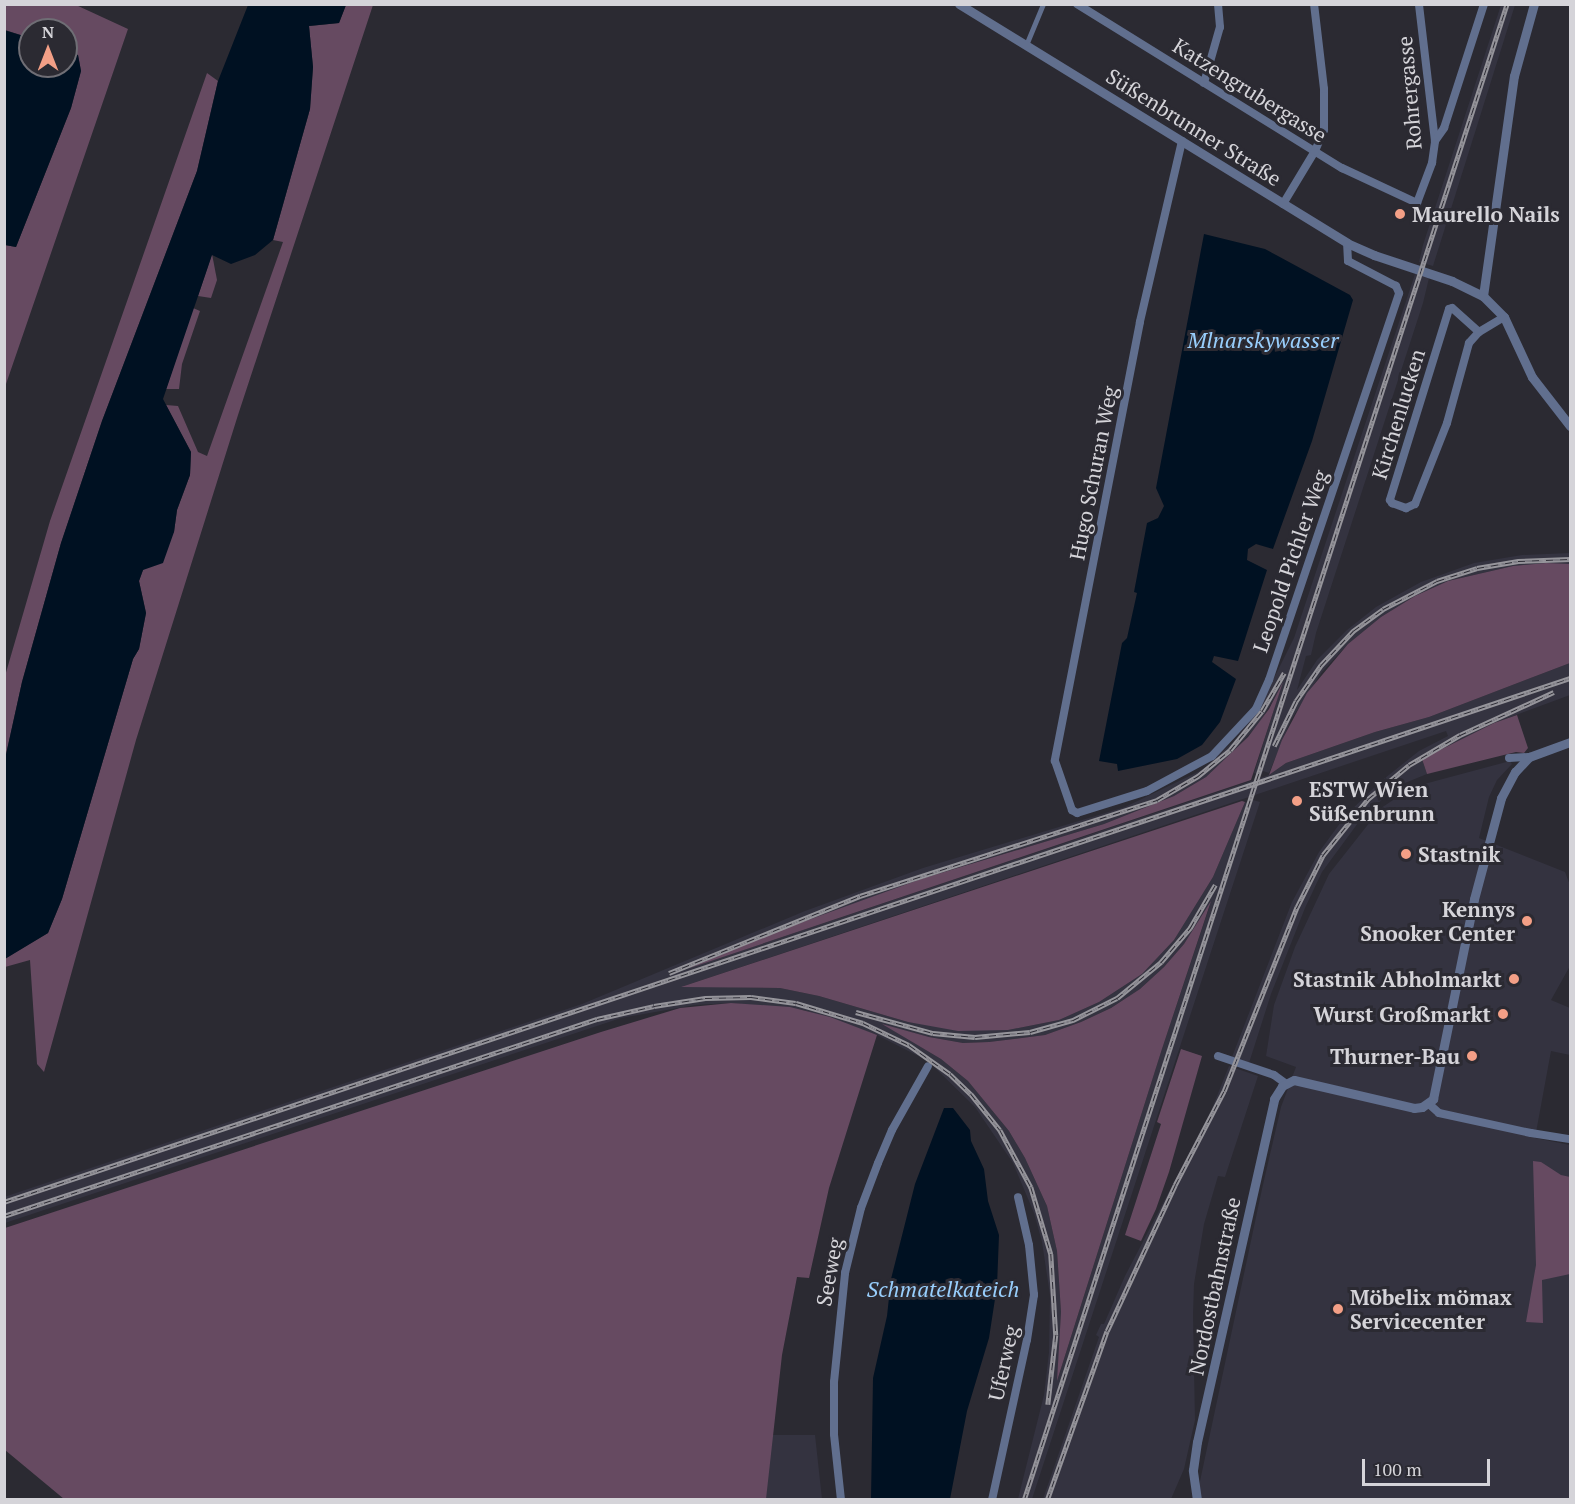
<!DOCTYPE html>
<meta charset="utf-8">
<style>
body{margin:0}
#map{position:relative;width:1575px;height:1504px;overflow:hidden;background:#2b2a32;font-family:"PT Serif",serif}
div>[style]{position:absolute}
.built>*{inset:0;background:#343340}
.green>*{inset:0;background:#664a61}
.water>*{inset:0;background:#012}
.pedestrian>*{height:5px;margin:-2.5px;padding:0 2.5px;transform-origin:2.5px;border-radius:2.5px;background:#616f8e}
.minor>*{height:8px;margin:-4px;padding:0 4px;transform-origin:4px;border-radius:4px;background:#616f8e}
.tertiary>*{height:9px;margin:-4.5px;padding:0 4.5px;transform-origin:4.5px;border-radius:4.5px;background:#616f8e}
.rail>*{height:4.5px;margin-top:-2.25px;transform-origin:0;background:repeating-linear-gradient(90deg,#2b2a32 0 7px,#96959b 0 14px);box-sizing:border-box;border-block:2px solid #96959b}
.dots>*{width:16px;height:16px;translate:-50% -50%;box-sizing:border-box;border:3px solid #2b2a32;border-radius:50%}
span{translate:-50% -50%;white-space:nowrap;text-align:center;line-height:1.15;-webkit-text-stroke:6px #2b2a32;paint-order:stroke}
.street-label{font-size:21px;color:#d5d4d9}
.poi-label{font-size:21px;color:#d5d4d9;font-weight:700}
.left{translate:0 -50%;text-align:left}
.right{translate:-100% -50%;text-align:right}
.water-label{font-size:22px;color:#98cefc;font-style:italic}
.frame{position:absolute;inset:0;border:6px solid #d5d4d9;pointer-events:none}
.north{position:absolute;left:18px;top:18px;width:60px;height:60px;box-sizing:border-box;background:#2b2a32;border:2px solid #6f6e75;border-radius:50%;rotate:0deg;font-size:16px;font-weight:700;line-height:24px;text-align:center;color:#d5d4d9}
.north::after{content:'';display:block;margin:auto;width:21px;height:27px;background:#f39f86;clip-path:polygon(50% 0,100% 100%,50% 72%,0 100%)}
.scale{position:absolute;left:1362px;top:1459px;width:128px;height:27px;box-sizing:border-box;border:3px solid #d5d4d9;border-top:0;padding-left:8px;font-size:18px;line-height:21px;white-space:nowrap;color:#d5d4d9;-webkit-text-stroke:4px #2b2a32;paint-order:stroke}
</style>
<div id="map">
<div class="built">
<div style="clip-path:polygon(1501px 5px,1515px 5px,1433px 266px,1419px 262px,1423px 245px)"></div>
<div style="clip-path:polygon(evenodd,1415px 274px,1429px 278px,1423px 303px,1316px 633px,1311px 655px,1306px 656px,1297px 690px,1317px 660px,1347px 630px,1376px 607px,1421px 582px,1474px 563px,1522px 555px,1570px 553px,1570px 564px,1513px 566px,1448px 581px,1415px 596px,1381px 617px,1348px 644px,1322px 672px,1291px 720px,1269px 773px,1263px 771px,1261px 776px,1254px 773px,1281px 687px,1259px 724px,1233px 752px,1206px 777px,1174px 796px,1104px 824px,921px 879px,698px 965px,1269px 775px,1286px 763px,1375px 732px,1429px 717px,1570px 663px,1570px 695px,1494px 723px,1422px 759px,1427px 774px,1395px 787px,1358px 823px,1322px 872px,1305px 908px,1271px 994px,1249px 1063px,1232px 1057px,1292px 902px,1319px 852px,1346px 815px,1380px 782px,1419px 751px,1448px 736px,1446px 731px,684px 986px,780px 988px,819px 996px,908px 1022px,1008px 1030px,1059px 1020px,1099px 1002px,1142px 974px,1174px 940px,1213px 877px,1245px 802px,1251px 804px,1253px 800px,1260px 802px,1032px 1499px,1018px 1499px,1044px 1395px,1049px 1352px,1050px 1295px,1042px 1242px,1034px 1213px,1013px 1163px,975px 1107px,928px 1061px,877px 1035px,803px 1010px,731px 1003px,695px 1005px,621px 1018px,5px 1223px,4px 1197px,582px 1004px,805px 911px,923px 868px,1125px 807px,1202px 770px,1233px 742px,1256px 714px,1294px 638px,1415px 274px,1210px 905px,1161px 1052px,1058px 1378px,1061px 1312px,1057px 1251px,1047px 1206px,1025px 1158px,1009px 1131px,968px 1081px,941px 1059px,886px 1026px,929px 1037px,963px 1043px,989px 1042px,1045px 1035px,1081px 1022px,1111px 1008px,1140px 989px,1164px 967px,1184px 944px,1210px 905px)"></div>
<div style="clip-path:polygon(1510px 761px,1512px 764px,1497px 780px,1489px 797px,1479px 838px,1565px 872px,1570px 885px,1570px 966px,1551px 1000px,1570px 1008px,1570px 1055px,1551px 1051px,1535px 1138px,1570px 1145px,1570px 1499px,1196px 1500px,1262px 1189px,1281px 1107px,1296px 1067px,1266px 1056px,1274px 1005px,1295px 947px,1329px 874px,1381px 808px,1413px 787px)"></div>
<div style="clip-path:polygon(1229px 1066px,1258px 1076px,1225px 1177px,1218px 1176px,1204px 1224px,1194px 1284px,1193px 1315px,1195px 1420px,1184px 1469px,1171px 1499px,1043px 1499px,1099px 1337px,1096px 1335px,1101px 1324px,1104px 1324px,1125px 1276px,1211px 1111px)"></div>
<div style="clip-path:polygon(768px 1435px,815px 1435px,822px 1499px,760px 1500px)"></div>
</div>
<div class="green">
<div style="clip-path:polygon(5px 5px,76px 5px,128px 29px,5px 387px,5px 245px,16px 247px,71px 108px,81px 71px,78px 55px,66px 51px,66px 30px,30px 30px,30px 38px,5px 30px)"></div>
<div style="clip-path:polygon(346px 5px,373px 5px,238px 415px,136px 740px,44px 1072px,37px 1064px,30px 960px,5px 967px,4px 959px,48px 933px,62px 899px,133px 659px,139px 649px,146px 613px,139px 581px,143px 570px,174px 532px,177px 510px,190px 475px,191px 452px,166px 405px,178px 406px,198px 452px,207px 456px,283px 242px,273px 240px,310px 109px,313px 67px,309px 26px,339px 23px)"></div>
<div style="clip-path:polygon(207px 73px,218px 81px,197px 171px,102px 421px,61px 543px,22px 682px,5px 759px,5px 676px,50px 521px)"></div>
<div style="clip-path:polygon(212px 254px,217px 280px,211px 298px,198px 296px)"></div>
<div style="clip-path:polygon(193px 308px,200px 311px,182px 364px,179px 389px,166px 389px)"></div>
<div style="clip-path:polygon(1546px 563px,1570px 564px,1570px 663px,1429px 717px,1375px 732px,1286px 763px,1269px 775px,1282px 740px,1307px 693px,1348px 644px,1381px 617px,1415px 596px,1448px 581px,1513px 566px)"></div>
<div style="clip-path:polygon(1283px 682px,1251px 780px,687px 969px,778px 931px,921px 879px,1104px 824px,1174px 796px,1206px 777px,1248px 737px,1269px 709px)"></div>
<div style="clip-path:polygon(1517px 715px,1528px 748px,1524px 753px,1516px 752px,1427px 774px,1422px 759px,1494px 723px)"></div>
<div style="clip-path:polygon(1242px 801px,1245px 802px,1213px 877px,1174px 940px,1142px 974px,1099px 1002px,1059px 1020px,1008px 1030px,958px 1031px,908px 1022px,819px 996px,780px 988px,681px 987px)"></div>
<div style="clip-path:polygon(1211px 901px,1161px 1052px,1057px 1381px,1061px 1312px,1057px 1251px,1047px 1206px,1025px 1158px,1009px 1131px,968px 1081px,941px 1059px,882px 1024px,929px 1037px,963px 1043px,989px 1042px,1045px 1035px,1081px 1022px,1111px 1008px,1140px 989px,1164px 967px,1184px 944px)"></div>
<div style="clip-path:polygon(731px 1003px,790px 1007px,830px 1017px,877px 1035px,829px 1188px,809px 1278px,797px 1277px,782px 1355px,766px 1499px,64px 1499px,5px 1450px,5px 1228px,601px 1032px,680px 1008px)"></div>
<div style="clip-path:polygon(1181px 1049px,1202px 1056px,1169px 1172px,1156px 1209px,1141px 1241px,1125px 1235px,1161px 1124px,1157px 1122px)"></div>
<div style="clip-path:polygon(1533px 1161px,1541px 1162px,1561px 1175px,1570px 1177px,1570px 1274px,1542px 1280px,1543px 1323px,1526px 1322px,1536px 1265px)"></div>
</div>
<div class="water">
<div style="clip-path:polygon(248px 5px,346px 5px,339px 23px,309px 26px,313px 67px,310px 109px,273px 240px,255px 255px,231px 264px,212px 255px,163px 399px,191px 452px,190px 475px,177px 510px,174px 532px,163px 563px,143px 570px,139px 581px,146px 613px,139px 649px,133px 659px,62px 899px,48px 933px,5px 959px,5px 759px,22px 682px,61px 543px,102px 421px,197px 171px,218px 81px)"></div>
<div style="clip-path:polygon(4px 30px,30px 38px,30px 66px,66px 66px,66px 51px,78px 55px,81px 71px,71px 108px,16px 247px,5px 245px)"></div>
<div style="clip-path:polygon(1204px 234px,1265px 249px,1350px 295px,1353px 300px,1312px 441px,1273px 549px,1256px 544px,1248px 549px,1247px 560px,1267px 570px,1238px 661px,1214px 656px,1212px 662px,1236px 679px,1220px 722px,1202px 745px,1177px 759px,1118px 771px,1117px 764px,1099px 761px,1122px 643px,1127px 638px,1137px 593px,1134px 592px,1147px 523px,1158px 518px,1164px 506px,1156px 488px)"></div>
<div style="clip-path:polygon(944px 1108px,953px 1108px,970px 1130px,971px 1141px,984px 1169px,988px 1201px,999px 1235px,997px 1286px,989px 1338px,967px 1411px,950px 1499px,871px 1499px,873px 1378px,887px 1316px,891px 1279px,915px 1184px)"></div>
</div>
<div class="pedestrian">
<div style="left:1026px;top:45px;width:44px;rotate:-67.5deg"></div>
</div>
<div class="minor">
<div style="left:1077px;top:4px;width:312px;rotate:31.8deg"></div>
<div style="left:1342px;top:168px;width:83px;rotate:25deg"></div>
<div style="left:1417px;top:203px;width:43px;rotate:-69.4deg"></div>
<div style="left:1432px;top:163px;width:22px;rotate:-82deg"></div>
<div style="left:1435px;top:141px;width:138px;rotate:-96.7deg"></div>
<div style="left:1204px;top:83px;width:58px;rotate:-74.1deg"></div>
<div style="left:1220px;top:27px;width:23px;rotate:-95deg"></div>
<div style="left:1182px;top:141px;width:186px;rotate:103.1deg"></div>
<div style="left:1140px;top:322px;width:447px;rotate:101deg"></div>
<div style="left:1055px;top:761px;width:52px;rotate:70.9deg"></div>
<div style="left:1072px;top:810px;width:6px;rotate:31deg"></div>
<div style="left:1077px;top:813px;width:73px;rotate:-17.4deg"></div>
<div style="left:1147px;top:791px;width:74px;rotate:-28.3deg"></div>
<div style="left:1212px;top:756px;width:64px;rotate:-46.9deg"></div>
<div style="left:1256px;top:709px;width:32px;rotate:-66deg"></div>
<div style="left:1269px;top:680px;width:408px;rotate:-71.4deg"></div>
<div style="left:1399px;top:293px;width:8px;rotate:-113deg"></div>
<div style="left:1396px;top:286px;width:54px;rotate:-152.5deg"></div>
<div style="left:1348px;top:261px;width:18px;rotate:-93deg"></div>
<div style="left:1435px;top:141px;width:16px;rotate:-55deg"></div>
<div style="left:1444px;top:128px;width:130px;rotate:-72.1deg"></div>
<div style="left:1283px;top:204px;width:62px;rotate:-58.9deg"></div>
<div style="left:1315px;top:151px;width:23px;rotate:-67deg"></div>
<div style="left:1324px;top:130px;width:41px;rotate:-90deg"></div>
<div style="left:1324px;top:89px;width:86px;rotate:-96.7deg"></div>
<div style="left:1479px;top:332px;width:36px;rotate:-138deg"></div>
<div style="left:1452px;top:308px;width:3px;rotate:162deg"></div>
<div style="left:1449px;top:309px;width:200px;rotate:107.2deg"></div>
<div style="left:1390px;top:500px;width:4px;rotate:56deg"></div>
<div style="left:1392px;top:503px;width:15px;rotate:20deg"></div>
<div style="left:1406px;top:508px;width:10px;rotate:-24deg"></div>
<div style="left:1415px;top:504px;width:87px;rotate:-68.4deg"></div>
<div style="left:1447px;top:423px;width:83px;rotate:-74.6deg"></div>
<div style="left:1469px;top:343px;width:15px;rotate:-48deg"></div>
<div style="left:1479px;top:332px;width:29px;rotate:-31deg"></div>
<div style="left:1509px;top:758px;width:20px;rotate:-3deg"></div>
<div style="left:1218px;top:1056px;width:59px;rotate:18.7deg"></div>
<div style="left:1274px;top:1075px;width:14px;rotate:36deg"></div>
<div style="left:1429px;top:1104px;width:13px;rotate:42deg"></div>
<div style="left:1439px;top:1113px;width:94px;rotate:12.3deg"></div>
<div style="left:1531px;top:1133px;width:39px;rotate:9deg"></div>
<div style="left:841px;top:1500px;width:66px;rotate:-96.1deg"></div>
<div style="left:834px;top:1434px;width:52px;rotate:-90deg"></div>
<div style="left:834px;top:1382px;width:110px;rotate:-84.2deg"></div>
<div style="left:845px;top:1273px;width:67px;rotate:-76.2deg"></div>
<div style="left:861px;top:1208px;width:48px;rotate:-69.3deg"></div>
<div style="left:878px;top:1163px;width:36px;rotate:-67deg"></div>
<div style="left:892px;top:1130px;width:73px;rotate:-60.6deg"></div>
<div style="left:992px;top:1500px;width:164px;rotate:-77.7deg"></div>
<div style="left:1027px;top:1340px;width:46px;rotate:-81.2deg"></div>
<div style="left:1034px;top:1295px;width:50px;rotate:-95.7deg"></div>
<div style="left:1029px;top:1245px;width:49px;rotate:-102.9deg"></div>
</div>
<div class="tertiary">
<div style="left:959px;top:4px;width:456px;rotate:31.6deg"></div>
<div style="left:1347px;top:243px;width:30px;rotate:24deg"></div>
<div style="left:1374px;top:255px;width:82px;rotate:18.4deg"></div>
<div style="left:1452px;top:281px;width:34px;rotate:26deg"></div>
<div style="left:1483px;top:296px;width:30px;rotate:45deg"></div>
<div style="left:1504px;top:317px;width:66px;rotate:65deg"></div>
<div style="left:1532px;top:377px;width:62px;rotate:52.2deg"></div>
<div style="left:1483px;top:296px;width:222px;rotate:-82deg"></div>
<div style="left:1514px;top:76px;width:75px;rotate:-74.5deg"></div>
<div style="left:1197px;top:1500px;width:30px;rotate:-98deg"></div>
<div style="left:1193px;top:1470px;width:28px;rotate:-82deg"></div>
<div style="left:1197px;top:1442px;width:352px;rotate:-77.3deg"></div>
<div style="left:1274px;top:1099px;width:15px;rotate:-58deg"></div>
<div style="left:1282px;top:1086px;width:13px;rotate:-27deg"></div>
<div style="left:1294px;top:1080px;width:123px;rotate:13.1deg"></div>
<div style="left:1414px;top:1108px;width:8px;rotate:-7deg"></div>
<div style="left:1422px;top:1107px;width:14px;rotate:-36deg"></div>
<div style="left:1433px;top:1099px;width:204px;rotate:-78.4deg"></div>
<div style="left:1474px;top:899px;width:105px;rotate:-75deg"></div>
<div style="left:1501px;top:798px;width:30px;rotate:-62deg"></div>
<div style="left:1515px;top:772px;width:21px;rotate:-47deg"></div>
<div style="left:1529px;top:757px;width:44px;rotate:-20.1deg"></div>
</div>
<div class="rail">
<div style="left:1274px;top:746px;width:50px;rotate:-63.9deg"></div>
<div style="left:1296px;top:701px;width:44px;rotate:-55.2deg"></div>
<div style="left:1321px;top:665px;width:47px;rotate:-46.7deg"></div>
<div style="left:1353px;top:631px;width:37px;rotate:-36deg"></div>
<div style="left:1383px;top:609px;width:61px;rotate:-27.4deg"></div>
<div style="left:1437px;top:581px;width:42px;rotate:-18deg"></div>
<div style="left:1477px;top:568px;width:42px;rotate:-9.7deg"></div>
<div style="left:1518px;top:561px;width:52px;rotate:-2.2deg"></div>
<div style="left:669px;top:973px;width:206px;rotate:-22deg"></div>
<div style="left:860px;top:896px;width:312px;rotate:-17.9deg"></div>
<div style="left:1157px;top:800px;width:48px;rotate:-30.3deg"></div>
<div style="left:1198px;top:776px;width:41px;rotate:-39.1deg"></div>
<div style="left:1230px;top:750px;width:50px;rotate:-50.6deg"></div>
<div style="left:1262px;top:711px;width:44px;rotate:-59.9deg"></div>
<div style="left:856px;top:1012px;width:80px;rotate:15.3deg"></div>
<div style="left:933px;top:1033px;width:42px;rotate:5.4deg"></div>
<div style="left:975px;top:1037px;width:55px;rotate:-5.2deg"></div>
<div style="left:1030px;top:1032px;width:45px;rotate:-15.6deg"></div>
<div style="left:1073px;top:1020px;width:49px;rotate:-26.6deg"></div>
<div style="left:1117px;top:998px;width:57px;rotate:-39.3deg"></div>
<div style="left:1161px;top:962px;width:45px;rotate:-49.5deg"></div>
<div style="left:1190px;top:928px;width:50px;rotate:-59.8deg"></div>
<div style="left:4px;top:1202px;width:1651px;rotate:-18.5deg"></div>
<div style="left:4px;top:1216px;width:625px;rotate:-18.38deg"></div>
<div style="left:597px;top:1019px;width:58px;rotate:-12.8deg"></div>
<div style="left:654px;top:1006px;width:52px;rotate:-8.9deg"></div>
<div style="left:705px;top:998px;width:46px;rotate:-1.2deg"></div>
<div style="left:751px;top:997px;width:45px;rotate:7.6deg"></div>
<div style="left:796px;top:1003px;width:70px;rotate:16.6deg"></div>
<div style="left:863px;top:1023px;width:51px;rotate:25.6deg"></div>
<div style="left:909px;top:1045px;width:50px;rotate:35.3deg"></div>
<div style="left:950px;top:1074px;width:29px;rotate:44deg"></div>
<div style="left:971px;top:1094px;width:46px;rotate:51.1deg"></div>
<div style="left:1000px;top:1130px;width:65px;rotate:61.5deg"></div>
<div style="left:1031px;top:1187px;width:70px;rotate:73.4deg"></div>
<div style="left:1051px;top:1254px;width:81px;rotate:86.5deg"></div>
<div style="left:1056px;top:1335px;width:70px;rotate:96.5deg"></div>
<div style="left:1024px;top:1500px;width:1572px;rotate:-72.11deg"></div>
<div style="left:1047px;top:1500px;width:179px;rotate:-70.5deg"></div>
<div style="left:1107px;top:1331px;width:161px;rotate:-65deg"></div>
<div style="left:1175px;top:1185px;width:106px;rotate:-62.5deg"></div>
<div style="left:1224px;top:1091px;width:198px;rotate:-68.4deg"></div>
<div style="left:1297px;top:907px;width:58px;rotate:-63.4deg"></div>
<div style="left:1323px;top:855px;width:72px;rotate:-51.2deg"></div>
<div style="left:1368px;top:799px;width:53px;rotate:-39.7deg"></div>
<div style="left:1409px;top:765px;width:59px;rotate:-30.5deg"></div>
<div style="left:1460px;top:735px;width:103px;rotate:-24.6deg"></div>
</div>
<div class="dots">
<div style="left:1400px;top:214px;background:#f39f86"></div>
<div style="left:1297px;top:801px;background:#f39f86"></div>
<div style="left:1406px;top:854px;background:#f39f86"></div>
<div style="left:1527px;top:921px;background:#f39f86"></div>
<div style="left:1514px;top:979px;background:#f39f86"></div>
<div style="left:1503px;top:1014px;background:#f39f86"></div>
<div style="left:1472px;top:1056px;background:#f39f86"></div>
<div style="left:1338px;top:1309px;background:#f39f86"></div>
</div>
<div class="street-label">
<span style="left:1250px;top:90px;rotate:32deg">Katzengrubergasse</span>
<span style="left:1409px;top:93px;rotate:-95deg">Rohrergasse</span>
<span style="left:1194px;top:127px;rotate:32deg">Süßenbrunner Straße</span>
<span style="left:1398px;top:414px;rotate:-73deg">Kirchenlucken</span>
<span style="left:1093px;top:473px;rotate:-79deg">Hugo Schuran Weg</span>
<span style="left:1290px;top:561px;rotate:-71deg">Leopold Pichler Weg</span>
<span style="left:829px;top:1272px;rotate:-80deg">Seeweg</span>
<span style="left:1214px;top:1286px;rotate:-78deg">Nordostbahnstraße</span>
<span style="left:1003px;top:1363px;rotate:-78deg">Uferweg</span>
</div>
<div class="poi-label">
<span class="left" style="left:1412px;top:214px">Maurello Nails</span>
<span class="left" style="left:1309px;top:801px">ESTW Wien<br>Süßenbrunn</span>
<span class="left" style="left:1418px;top:854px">Stastnik</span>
<span class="right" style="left:1515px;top:921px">Kennys<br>Snooker Center</span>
<span class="right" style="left:1502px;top:979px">Stastnik Abholmarkt</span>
<span class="right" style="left:1491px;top:1014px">Wurst Großmarkt</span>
<span class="right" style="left:1460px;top:1056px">Thurner-Bau</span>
<span class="left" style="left:1350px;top:1309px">Möbelix mömax<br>Servicecenter</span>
</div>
<div class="water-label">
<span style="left:1263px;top:340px">Mlnarskywasser</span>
<span style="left:943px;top:1289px">Schmatelkateich</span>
</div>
<div class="frame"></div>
<div class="north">N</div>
<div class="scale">100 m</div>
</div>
